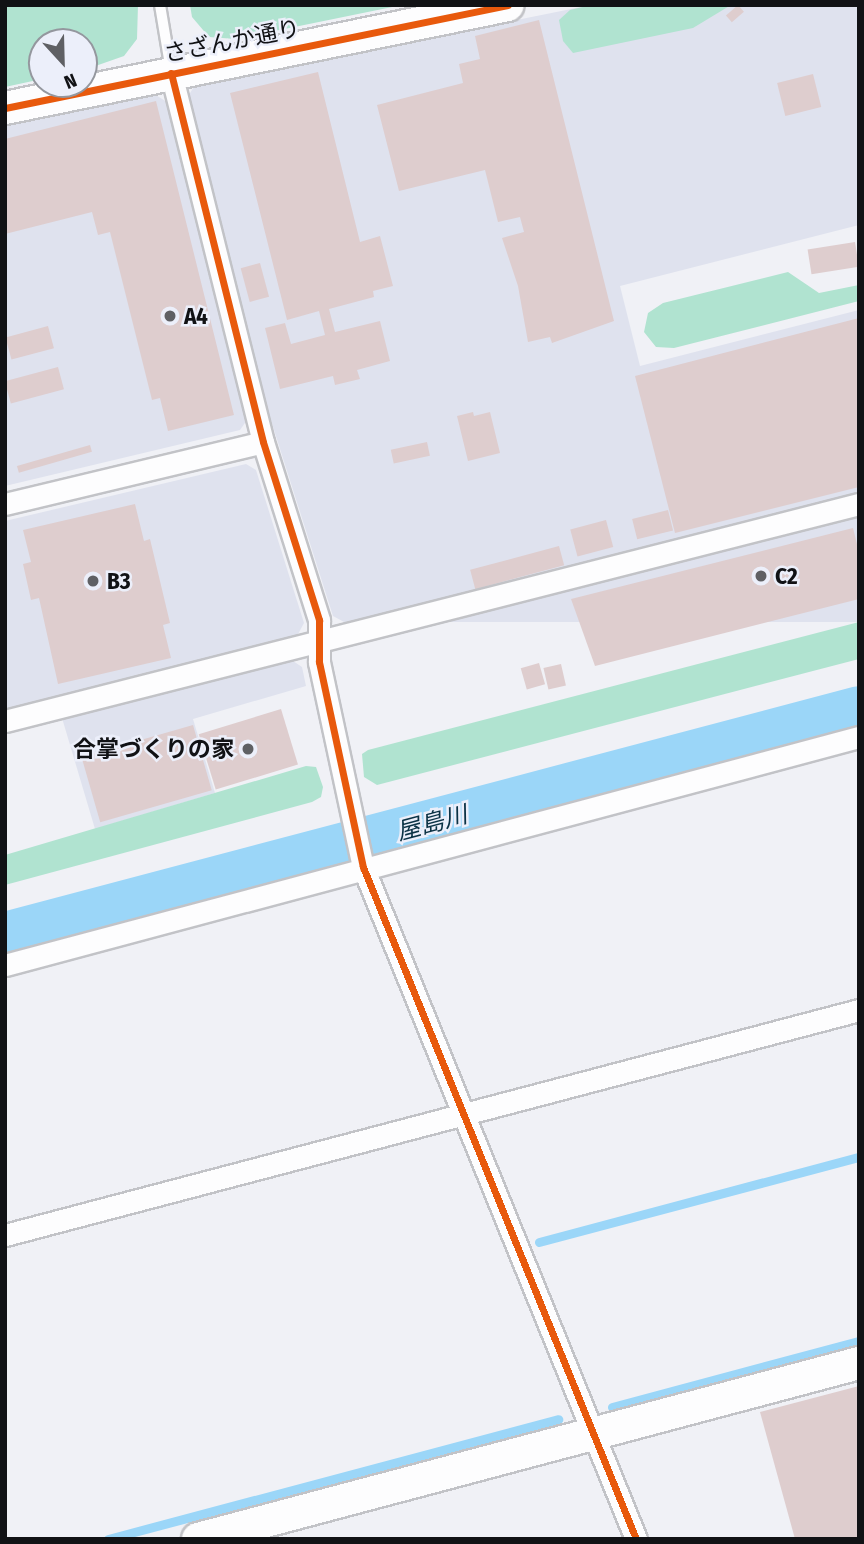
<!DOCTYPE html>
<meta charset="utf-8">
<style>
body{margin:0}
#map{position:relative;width:864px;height:1544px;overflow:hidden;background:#f0f1f6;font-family:"Fira Sans Condensed","Noto Sans JP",sans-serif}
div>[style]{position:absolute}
.built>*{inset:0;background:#dfe2ee;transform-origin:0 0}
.forest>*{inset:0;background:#b0e3d0}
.stream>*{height:9px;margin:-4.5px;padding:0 4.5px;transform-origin:4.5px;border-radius:4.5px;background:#9bd6f8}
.river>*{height:51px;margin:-25.5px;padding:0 25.5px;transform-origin:25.5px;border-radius:25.5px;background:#9bd6f8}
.building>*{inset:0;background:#decdce;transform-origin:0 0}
.roads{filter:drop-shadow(2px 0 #c2c3c7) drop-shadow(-2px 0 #c2c3c7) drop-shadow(0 2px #c2c3c7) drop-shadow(0 -2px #c2c3c7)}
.lane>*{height:10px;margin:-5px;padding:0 5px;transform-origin:5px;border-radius:5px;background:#fdfdfe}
.street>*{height:21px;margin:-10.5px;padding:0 10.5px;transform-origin:10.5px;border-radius:10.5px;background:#fdfdfe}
.secondary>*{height:32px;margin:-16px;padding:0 16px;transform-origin:16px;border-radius:16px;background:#fdfdfe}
.cycleway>*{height:7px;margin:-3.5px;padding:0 3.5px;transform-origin:3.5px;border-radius:3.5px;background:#e8590c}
.dots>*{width:19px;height:19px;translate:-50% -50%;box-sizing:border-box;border:4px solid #eceffa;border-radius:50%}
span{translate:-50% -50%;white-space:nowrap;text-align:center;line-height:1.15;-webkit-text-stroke:5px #eceffa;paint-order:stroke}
.street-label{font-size:23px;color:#111215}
.poi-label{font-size:23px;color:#111215;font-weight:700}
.left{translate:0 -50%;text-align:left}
.right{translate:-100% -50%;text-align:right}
.water-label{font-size:24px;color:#0b3245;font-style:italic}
.frame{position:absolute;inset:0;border:7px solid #111215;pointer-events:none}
.north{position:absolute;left:28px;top:28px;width:70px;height:70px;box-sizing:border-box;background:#eceffa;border:2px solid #94979e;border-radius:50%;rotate:158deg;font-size:19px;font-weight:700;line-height:28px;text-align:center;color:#111215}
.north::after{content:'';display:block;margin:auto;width:24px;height:32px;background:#5f6064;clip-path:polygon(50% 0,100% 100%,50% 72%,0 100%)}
</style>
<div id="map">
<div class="built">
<div style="clip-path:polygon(591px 5px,859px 5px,859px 225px,620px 286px,640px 366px,859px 310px,859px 493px,346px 623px,333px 616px,255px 370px,187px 98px,195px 85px)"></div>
<div style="clip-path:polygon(154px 94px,167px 102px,247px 420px,240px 430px,5px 486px,5px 125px)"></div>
<div style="clip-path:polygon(246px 464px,256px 470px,304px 623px,297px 636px,5px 710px,5px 521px)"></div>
<div style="left:859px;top:514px;width:108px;height:450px;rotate:90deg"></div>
<div style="clip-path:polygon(290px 659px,302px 667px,306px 686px,193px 719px,215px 793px,95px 829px,62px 718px)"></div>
</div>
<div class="forest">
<div style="clip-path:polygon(5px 5px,138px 5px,137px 39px,124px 56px,84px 70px,84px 42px,42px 42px,42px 79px,5px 87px)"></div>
<div style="clip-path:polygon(190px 5px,402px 5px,235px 39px,209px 37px,192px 17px)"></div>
<div style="clip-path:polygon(591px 5px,731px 5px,693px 28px,573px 53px,563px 41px,559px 20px,570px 10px)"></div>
<div style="clip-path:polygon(788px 272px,819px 293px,859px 285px,859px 301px,674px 348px,656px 347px,644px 332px,648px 313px,663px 303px)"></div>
<div style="clip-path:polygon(859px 622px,859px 659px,377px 785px,364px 777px,362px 754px,368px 750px)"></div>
<div style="clip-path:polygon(306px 766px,316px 767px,323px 787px,321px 797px,312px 802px,5px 885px,5px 855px)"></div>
</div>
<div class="stream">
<div style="left:539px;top:1242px;width:331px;rotate:-14.9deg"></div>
<div style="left:612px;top:1407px;width:256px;rotate:-15deg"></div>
<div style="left:108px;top:1539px;width:466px;rotate:-14.9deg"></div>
</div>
<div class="river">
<div style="left:5px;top:937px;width:883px;rotate:-14.82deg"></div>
</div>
<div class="building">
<div style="left:738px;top:5px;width:9px;height:16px;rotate:49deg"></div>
<div style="clip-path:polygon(539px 20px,614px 321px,552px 343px,550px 337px,528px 342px,518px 286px,502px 238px,524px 232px,520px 217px,498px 222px,485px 170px,399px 191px,377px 105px,463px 83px,459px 64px,480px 59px,475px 36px)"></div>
<div style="clip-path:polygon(318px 72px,360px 242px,380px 236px,393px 286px,373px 291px,374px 297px,329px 309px,335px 332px,380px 321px,390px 361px,357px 370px,360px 379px,335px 385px,333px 376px,280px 389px,265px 328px,285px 323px,291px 344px,325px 335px,319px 311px,287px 320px,230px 93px)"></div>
<div style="left:813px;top:74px;width:34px;height:37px;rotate:76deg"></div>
<div style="clip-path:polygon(156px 101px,234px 415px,168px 431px,160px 398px,152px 400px,110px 232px,98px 235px,92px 212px,5px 234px,5px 139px)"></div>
<div style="left:855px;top:242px;width:25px;height:48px;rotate:81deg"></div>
<div style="left:260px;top:263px;width:35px;height:20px;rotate:75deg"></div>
<div style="clip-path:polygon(859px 318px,859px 487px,675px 533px,635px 376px)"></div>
<div style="left:48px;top:326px;width:23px;height:44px;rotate:75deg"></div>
<div style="left:58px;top:367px;width:23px;height:55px;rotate:75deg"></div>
<div style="clip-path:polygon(473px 412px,474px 416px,490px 412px,500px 453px,468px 461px,457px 416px)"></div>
<div style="left:427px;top:442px;width:14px;height:37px;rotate:78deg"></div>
<div style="left:90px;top:445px;width:7px;height:76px;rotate:74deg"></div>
<div style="clip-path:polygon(135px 504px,144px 541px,150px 539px,170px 623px,163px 625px,171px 658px,58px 684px,39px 598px,31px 600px,23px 564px,31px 562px,23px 530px)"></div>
<div style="left:668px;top:510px;width:21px;height:37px;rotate:76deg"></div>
<div style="left:606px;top:520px;width:28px;height:37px;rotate:75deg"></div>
<div style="clip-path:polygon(853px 528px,859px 552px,859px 599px,595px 666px,571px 599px)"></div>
<div style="left:559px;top:546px;width:20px;height:92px;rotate:75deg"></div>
<div style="left:539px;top:663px;width:22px;height:19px;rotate:74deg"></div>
<div style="left:561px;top:664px;width:22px;height:18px;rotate:77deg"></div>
<div style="left:281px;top:709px;width:58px;height:86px;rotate:73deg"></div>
<div style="left:193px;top:725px;width:68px;height:116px;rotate:74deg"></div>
<div style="clip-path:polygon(859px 1386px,859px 1539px,795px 1539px,760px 1412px)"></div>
</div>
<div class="roads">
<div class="lane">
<div style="left:160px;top:5px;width:67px;rotate:80.5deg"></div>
</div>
<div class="street">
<div style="left:171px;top:73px;width:380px;rotate:76deg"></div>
<div style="left:263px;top:442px;width:187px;rotate:72.5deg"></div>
<div style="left:319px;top:620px;width:42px;rotate:90deg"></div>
<div style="left:319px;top:662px;width:210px;rotate:77.9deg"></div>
<div style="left:363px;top:867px;width:725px;rotate:67.89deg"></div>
<div style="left:5px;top:504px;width:265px;rotate:-13.5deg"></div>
<div style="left:5px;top:721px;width:881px;rotate:-14.26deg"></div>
<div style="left:5px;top:965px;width:884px;rotate:-14.95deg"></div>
<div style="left:5px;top:1235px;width:883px;rotate:-14.76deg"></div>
</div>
<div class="secondary">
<div style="left:5px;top:108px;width:513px;rotate:-11.57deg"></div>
<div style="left:198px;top:1539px;width:684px;rotate:-14.91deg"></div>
</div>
</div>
<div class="cycleway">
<div style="left:171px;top:73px;width:380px;rotate:76deg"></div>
<div style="left:263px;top:442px;width:187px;rotate:72.5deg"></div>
<div style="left:319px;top:620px;width:42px;rotate:90deg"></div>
<div style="left:319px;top:662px;width:210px;rotate:77.9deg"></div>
<div style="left:363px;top:867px;width:725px;rotate:67.89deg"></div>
<div style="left:5px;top:108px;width:513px;rotate:-11.57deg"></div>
</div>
<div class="dots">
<div style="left:170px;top:316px;background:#5f6064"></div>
<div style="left:761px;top:576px;background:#5f6064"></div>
<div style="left:93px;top:581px;background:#5f6064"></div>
<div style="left:248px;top:749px;background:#5f6064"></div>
</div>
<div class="street-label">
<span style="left:232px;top:41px;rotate:-11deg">さざんか通り</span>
</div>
<div class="poi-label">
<span class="left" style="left:184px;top:316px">A4</span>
<span class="left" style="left:775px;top:576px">C2</span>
<span class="left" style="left:107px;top:581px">B3</span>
<span class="right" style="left:234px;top:749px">合掌づくりの家</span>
</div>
<div class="water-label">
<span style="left:432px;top:824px;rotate:-15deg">屋島川</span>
</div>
<div class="frame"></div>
<div class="north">N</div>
</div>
